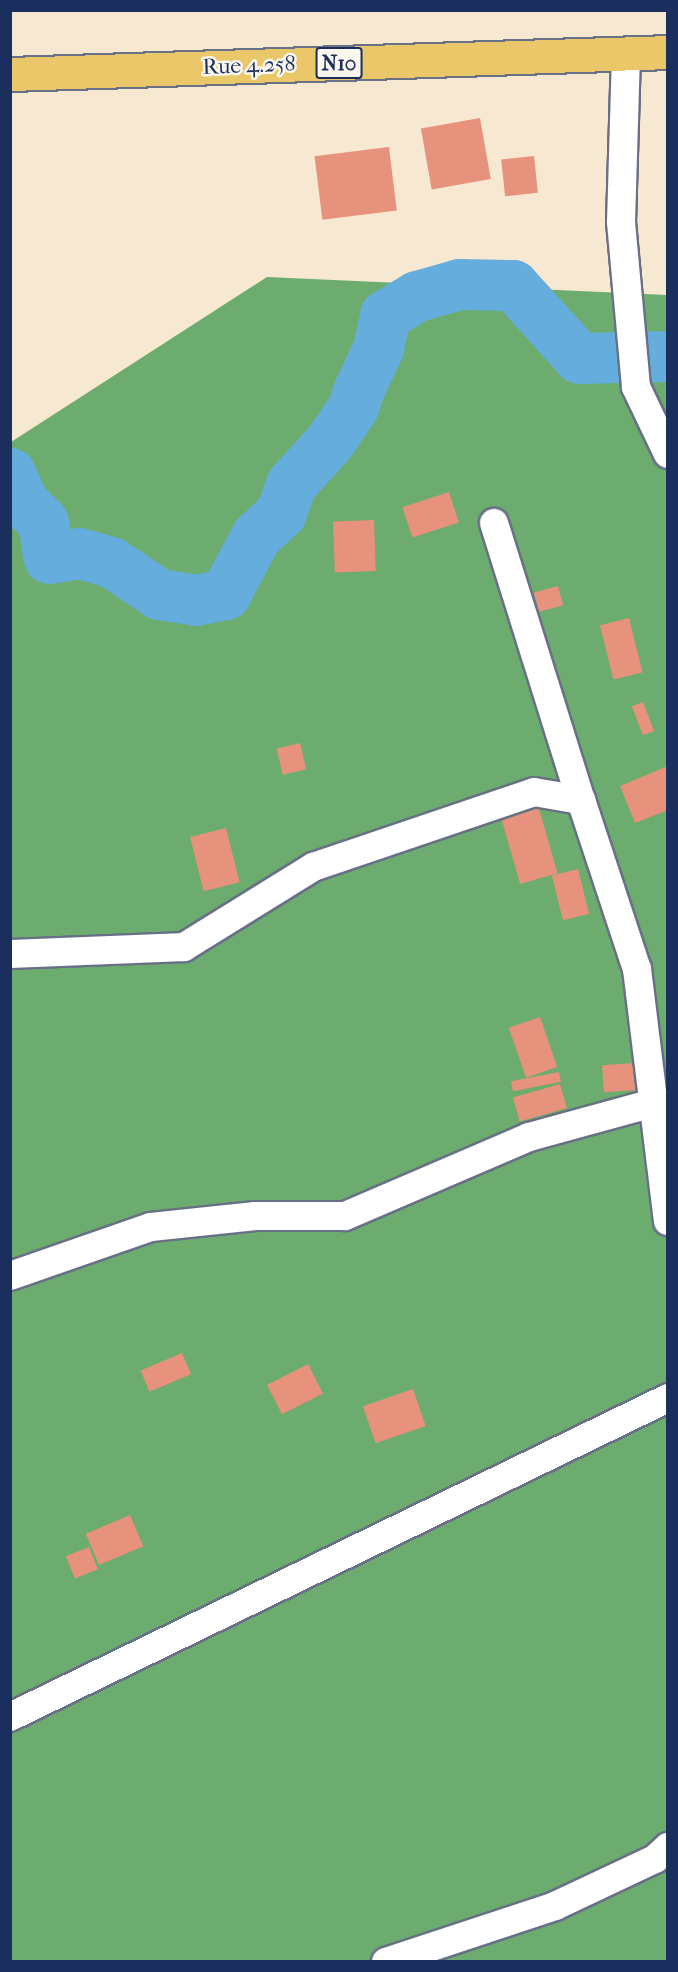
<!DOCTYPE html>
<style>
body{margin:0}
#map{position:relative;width:678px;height:1972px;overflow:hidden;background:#f6e8d1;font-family:"IM FELL French Canon",serif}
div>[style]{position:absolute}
.forest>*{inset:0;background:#6cac6e}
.river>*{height:51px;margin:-25.5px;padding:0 25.5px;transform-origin:25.5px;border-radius:25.5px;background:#65addc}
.building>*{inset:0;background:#e7927c;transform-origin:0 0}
.roads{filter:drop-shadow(2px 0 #687086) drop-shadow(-2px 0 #687086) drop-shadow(0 2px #687086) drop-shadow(0 -2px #687086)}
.minor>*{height:28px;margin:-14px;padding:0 14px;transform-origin:14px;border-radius:14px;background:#fff}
.highway>*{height:33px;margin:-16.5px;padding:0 16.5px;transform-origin:16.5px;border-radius:16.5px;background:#eac769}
span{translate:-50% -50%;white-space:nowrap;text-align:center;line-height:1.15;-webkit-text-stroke:5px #fbf7ec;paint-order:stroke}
.shield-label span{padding:2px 4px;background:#fbf7ec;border:2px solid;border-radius:4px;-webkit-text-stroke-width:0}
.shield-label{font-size:21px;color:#1b2f5e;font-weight:700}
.street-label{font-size:22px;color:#1b2f5e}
.frame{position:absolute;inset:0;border:12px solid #1b2f5e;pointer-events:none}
</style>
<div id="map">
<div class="forest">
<div style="clip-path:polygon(267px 277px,667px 295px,667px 1961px,11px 1962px,11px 442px)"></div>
</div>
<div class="river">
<div style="left:10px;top:473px;width:32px;rotate:66deg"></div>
<div style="left:23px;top:502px;width:28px;rotate:45deg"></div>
<div style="left:43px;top:522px;width:36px;rotate:81deg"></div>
<div style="left:49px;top:558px;width:30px;rotate:-9deg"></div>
<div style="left:79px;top:553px;width:33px;rotate:16deg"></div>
<div style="left:111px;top:562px;width:58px;rotate:33.7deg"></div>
<div style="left:159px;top:594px;width:36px;rotate:9deg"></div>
<div style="left:195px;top:600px;width:31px;rotate:-11deg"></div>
<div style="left:225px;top:594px;width:66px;rotate:-61.9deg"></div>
<div style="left:256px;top:536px;width:34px;rotate:-43deg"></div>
<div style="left:281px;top:513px;width:31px;rotate:-71deg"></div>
<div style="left:291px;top:484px;width:58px;rotate:-47.8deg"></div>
<div style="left:330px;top:441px;width:41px;rotate:-55.9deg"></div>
<div style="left:353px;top:407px;width:19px;rotate:-72deg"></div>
<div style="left:359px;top:389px;width:45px;rotate:-65.1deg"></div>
<div style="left:378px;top:348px;width:34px;rotate:-78deg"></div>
<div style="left:385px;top:315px;width:37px;rotate:-31deg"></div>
<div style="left:417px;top:296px;width:44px;rotate:-15.9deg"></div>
<div style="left:459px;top:284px;width:54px;rotate:1.1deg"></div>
<div style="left:513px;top:285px;width:98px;rotate:47.9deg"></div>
<div style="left:579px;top:358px;width:89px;rotate:-1.3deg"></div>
</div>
<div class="building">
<div style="left:480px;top:118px;width:62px;height:60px;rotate:80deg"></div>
<div style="left:389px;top:147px;width:64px;height:75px;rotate:83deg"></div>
<div style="left:534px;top:156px;width:37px;height:33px;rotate:84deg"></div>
<div style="left:449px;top:492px;width:32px;height:49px;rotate:72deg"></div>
<div style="left:374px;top:520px;width:51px;height:41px;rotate:88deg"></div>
<div style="left:558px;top:586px;width:20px;height:25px;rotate:75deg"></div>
<div style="left:629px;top:618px;width:56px;height:30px;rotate:76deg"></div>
<div style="left:643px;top:702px;width:31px;height:12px;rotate:69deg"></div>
<div style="left:300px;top:743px;width:27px;height:24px;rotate:77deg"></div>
<div style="clip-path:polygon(668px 766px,668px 810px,635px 823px,620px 786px)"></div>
<div style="left:538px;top:805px;width:71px;height:39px;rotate:74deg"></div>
<div style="left:226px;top:828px;width:56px;height:37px;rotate:76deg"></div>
<div style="left:578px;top:869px;width:46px;height:27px;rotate:76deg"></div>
<div style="left:540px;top:1017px;width:53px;height:33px;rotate:71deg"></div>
<div style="left:634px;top:1063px;width:27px;height:32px;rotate:86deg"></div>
<div style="left:559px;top:1072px;width:10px;height:49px;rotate:79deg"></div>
<div style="left:560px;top:1084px;width:25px;height:49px;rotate:74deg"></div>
<div style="left:182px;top:1353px;width:23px;height:45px;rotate:67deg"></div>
<div style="left:308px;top:1364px;width:33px;height:46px;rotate:63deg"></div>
<div style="left:413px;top:1389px;width:39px;height:53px;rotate:71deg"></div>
<div style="left:130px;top:1515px;width:34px;height:48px;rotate:67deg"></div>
<div style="left:89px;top:1547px;width:24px;height:25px;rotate:68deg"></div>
</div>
<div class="roads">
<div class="minor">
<div style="left:626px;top:54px;width:168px;rotate:91.7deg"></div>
<div style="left:621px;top:222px;width:166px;rotate:84.8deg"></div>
<div style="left:636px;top:387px;width:74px;rotate:64.5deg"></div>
<div style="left:494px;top:523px;width:290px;rotate:72.6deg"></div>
<div style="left:10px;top:954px;width:174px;rotate:-2.3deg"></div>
<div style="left:184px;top:947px;width:152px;rotate:-31.8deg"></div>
<div style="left:313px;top:867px;width:233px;rotate:-18.7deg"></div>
<div style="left:534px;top:792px;width:48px;rotate:9.7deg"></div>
<div style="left:581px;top:800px;width:178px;rotate:71.7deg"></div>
<div style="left:637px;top:969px;width:254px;rotate:83deg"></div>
<div style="left:10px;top:1276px;width:149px;rotate:-19.2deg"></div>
<div style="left:151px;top:1227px;width:105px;rotate:-6deg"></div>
<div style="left:255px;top:1216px;width:90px"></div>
<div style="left:345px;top:1216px;width:200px;rotate:-23.2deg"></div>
<div style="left:529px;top:1137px;width:129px;rotate:-15.3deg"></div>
<div style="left:10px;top:1717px;width:731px;rotate:-25.86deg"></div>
<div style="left:386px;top:1962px;width:178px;rotate:-18.3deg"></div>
<div style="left:555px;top:1906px;width:110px;rotate:-25.2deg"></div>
<div style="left:655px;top:1859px;width:18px;rotate:-43deg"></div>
</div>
<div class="highway">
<div style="left:10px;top:74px;width:658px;rotate:-1.91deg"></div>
</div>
</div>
<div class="shield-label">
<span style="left:339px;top:63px">N10</span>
</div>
<div class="street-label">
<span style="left:249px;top:66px;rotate:-2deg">Rue 4.258</span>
</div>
<div class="frame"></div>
</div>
